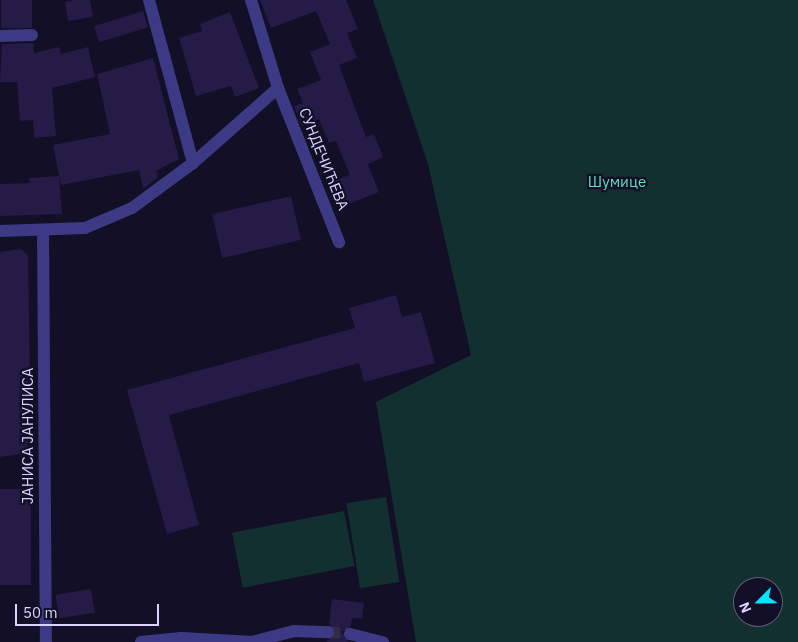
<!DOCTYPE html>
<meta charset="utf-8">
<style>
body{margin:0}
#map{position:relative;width:798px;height:642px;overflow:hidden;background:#130f26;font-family:"IBM Plex Sans",sans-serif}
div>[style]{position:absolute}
.green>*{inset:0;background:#12302f;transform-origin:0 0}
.building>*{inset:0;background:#241b47;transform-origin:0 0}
.minor-tunnel>*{height:12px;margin-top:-6px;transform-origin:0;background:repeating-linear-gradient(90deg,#312d47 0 12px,transparent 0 18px)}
.minor>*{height:12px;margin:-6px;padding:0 6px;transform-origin:6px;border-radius:6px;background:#3d3a85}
span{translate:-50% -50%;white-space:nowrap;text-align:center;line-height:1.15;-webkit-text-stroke:4.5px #130f26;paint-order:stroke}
.street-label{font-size:15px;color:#d9d4ff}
.park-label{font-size:15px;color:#5fe0c0}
.north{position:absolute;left:733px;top:577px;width:50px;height:50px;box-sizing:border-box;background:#130f26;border:1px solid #625e7d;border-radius:50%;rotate:247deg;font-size:14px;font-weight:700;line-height:20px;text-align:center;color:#d9d4ff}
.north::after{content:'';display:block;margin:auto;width:18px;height:22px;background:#00e5ff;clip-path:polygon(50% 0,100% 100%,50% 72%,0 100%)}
.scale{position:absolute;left:15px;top:604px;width:144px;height:22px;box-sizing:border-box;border:2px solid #d9d4ff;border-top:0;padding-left:6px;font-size:15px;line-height:18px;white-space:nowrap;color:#d9d4ff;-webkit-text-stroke:4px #130f26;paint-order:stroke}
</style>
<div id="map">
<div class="green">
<div style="clip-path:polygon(evenodd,373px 0,798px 0,798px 642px,416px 642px,376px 402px,471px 355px,428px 164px,373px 0,743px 587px,773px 587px,773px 617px,743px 617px,743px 587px)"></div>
<div style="left:386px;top:497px;width:86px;height:40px;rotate:81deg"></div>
<div style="left:344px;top:511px;width:56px;height:114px;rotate:79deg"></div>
</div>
<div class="building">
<div style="left:1px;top:0;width:31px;height:28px"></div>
<div style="clip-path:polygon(75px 0,90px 0,93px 17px,68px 21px,65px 2px)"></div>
<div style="clip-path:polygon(260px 0,346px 0,358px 29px,347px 33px,357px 58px,339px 65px,366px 137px,374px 134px,383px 157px,368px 164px,379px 192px,338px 208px,328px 183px,350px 175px,336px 141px,329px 143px,319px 119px,302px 126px,294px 106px,303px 103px,297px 89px,321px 80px,310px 52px,330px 44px,316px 11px,319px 10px,271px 28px)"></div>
<div style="left:143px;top:11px;width:17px;height:51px;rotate:73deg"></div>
<div style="clip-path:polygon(230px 12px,259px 88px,235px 97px,231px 86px,196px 96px,179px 38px,202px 31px,200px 24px)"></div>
<div style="clip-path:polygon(33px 43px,34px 53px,59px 47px,61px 54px,88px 47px,95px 77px,52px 88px,56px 136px,34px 138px,33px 120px,20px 121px,17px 82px,0 82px,2px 44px)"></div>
<div style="clip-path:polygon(153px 58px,179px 159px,156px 171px,158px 177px,143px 189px,139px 170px,61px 185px,53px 145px,110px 134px,97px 74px)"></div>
<div style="clip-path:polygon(59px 176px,62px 214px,0 216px,0 184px,30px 183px,29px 178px)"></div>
<div style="left:291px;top:196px;width:45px;height:81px;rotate:77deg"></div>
<div style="clip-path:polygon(21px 249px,28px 255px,31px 443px,27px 443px,27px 453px,0 457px,0 252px)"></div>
<div style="clip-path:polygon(396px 295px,402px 317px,421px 312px,435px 363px,364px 382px,359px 363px,169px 415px,199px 525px,167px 534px,127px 390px,355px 328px,349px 308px)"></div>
<div style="left:0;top:489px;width:31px;height:96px"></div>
<div style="left:91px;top:589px;width:24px;height:36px;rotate:81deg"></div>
<div style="clip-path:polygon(332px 599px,364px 603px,362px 619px,352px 618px,351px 626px,342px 632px,349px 642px,326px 642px,336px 633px,329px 624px)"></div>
</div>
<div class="minor-tunnel">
<div style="left:328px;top:632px;width:22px;rotate:5deg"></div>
</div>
<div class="minor">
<div style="left:149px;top:0;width:169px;rotate:74.9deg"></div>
<div style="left:251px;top:0;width:92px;rotate:72.9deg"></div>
<div style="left:278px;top:88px;width:166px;rotate:68.4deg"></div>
<div style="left:0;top:36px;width:32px;rotate:-2deg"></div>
<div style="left:43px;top:230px;width:412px;rotate:89.6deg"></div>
<div style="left:0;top:231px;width:85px;rotate:-2deg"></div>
<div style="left:85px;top:228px;width:51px;rotate:-23.1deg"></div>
<div style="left:132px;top:208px;width:76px;rotate:-36.4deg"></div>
<div style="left:193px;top:163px;width:113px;rotate:-41.4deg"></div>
<div style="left:350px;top:634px;width:34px;rotate:14deg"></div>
<div style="left:141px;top:642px;width:40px;rotate:-5.7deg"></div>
<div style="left:181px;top:638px;width:73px;rotate:3.1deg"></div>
<div style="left:252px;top:642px;width:43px;rotate:-14.7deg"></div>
<div style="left:294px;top:631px;width:34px;rotate:2deg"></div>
</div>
<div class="street-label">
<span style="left:324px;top:159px;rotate:68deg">СУНДЕЧИЋЕВА</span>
<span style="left:28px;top:436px;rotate:-90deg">ЈАНИСА ЈАНУЛИСА</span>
</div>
<div class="park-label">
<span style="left:617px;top:182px">Шумице</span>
</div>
<div class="north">N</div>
<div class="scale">50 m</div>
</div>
